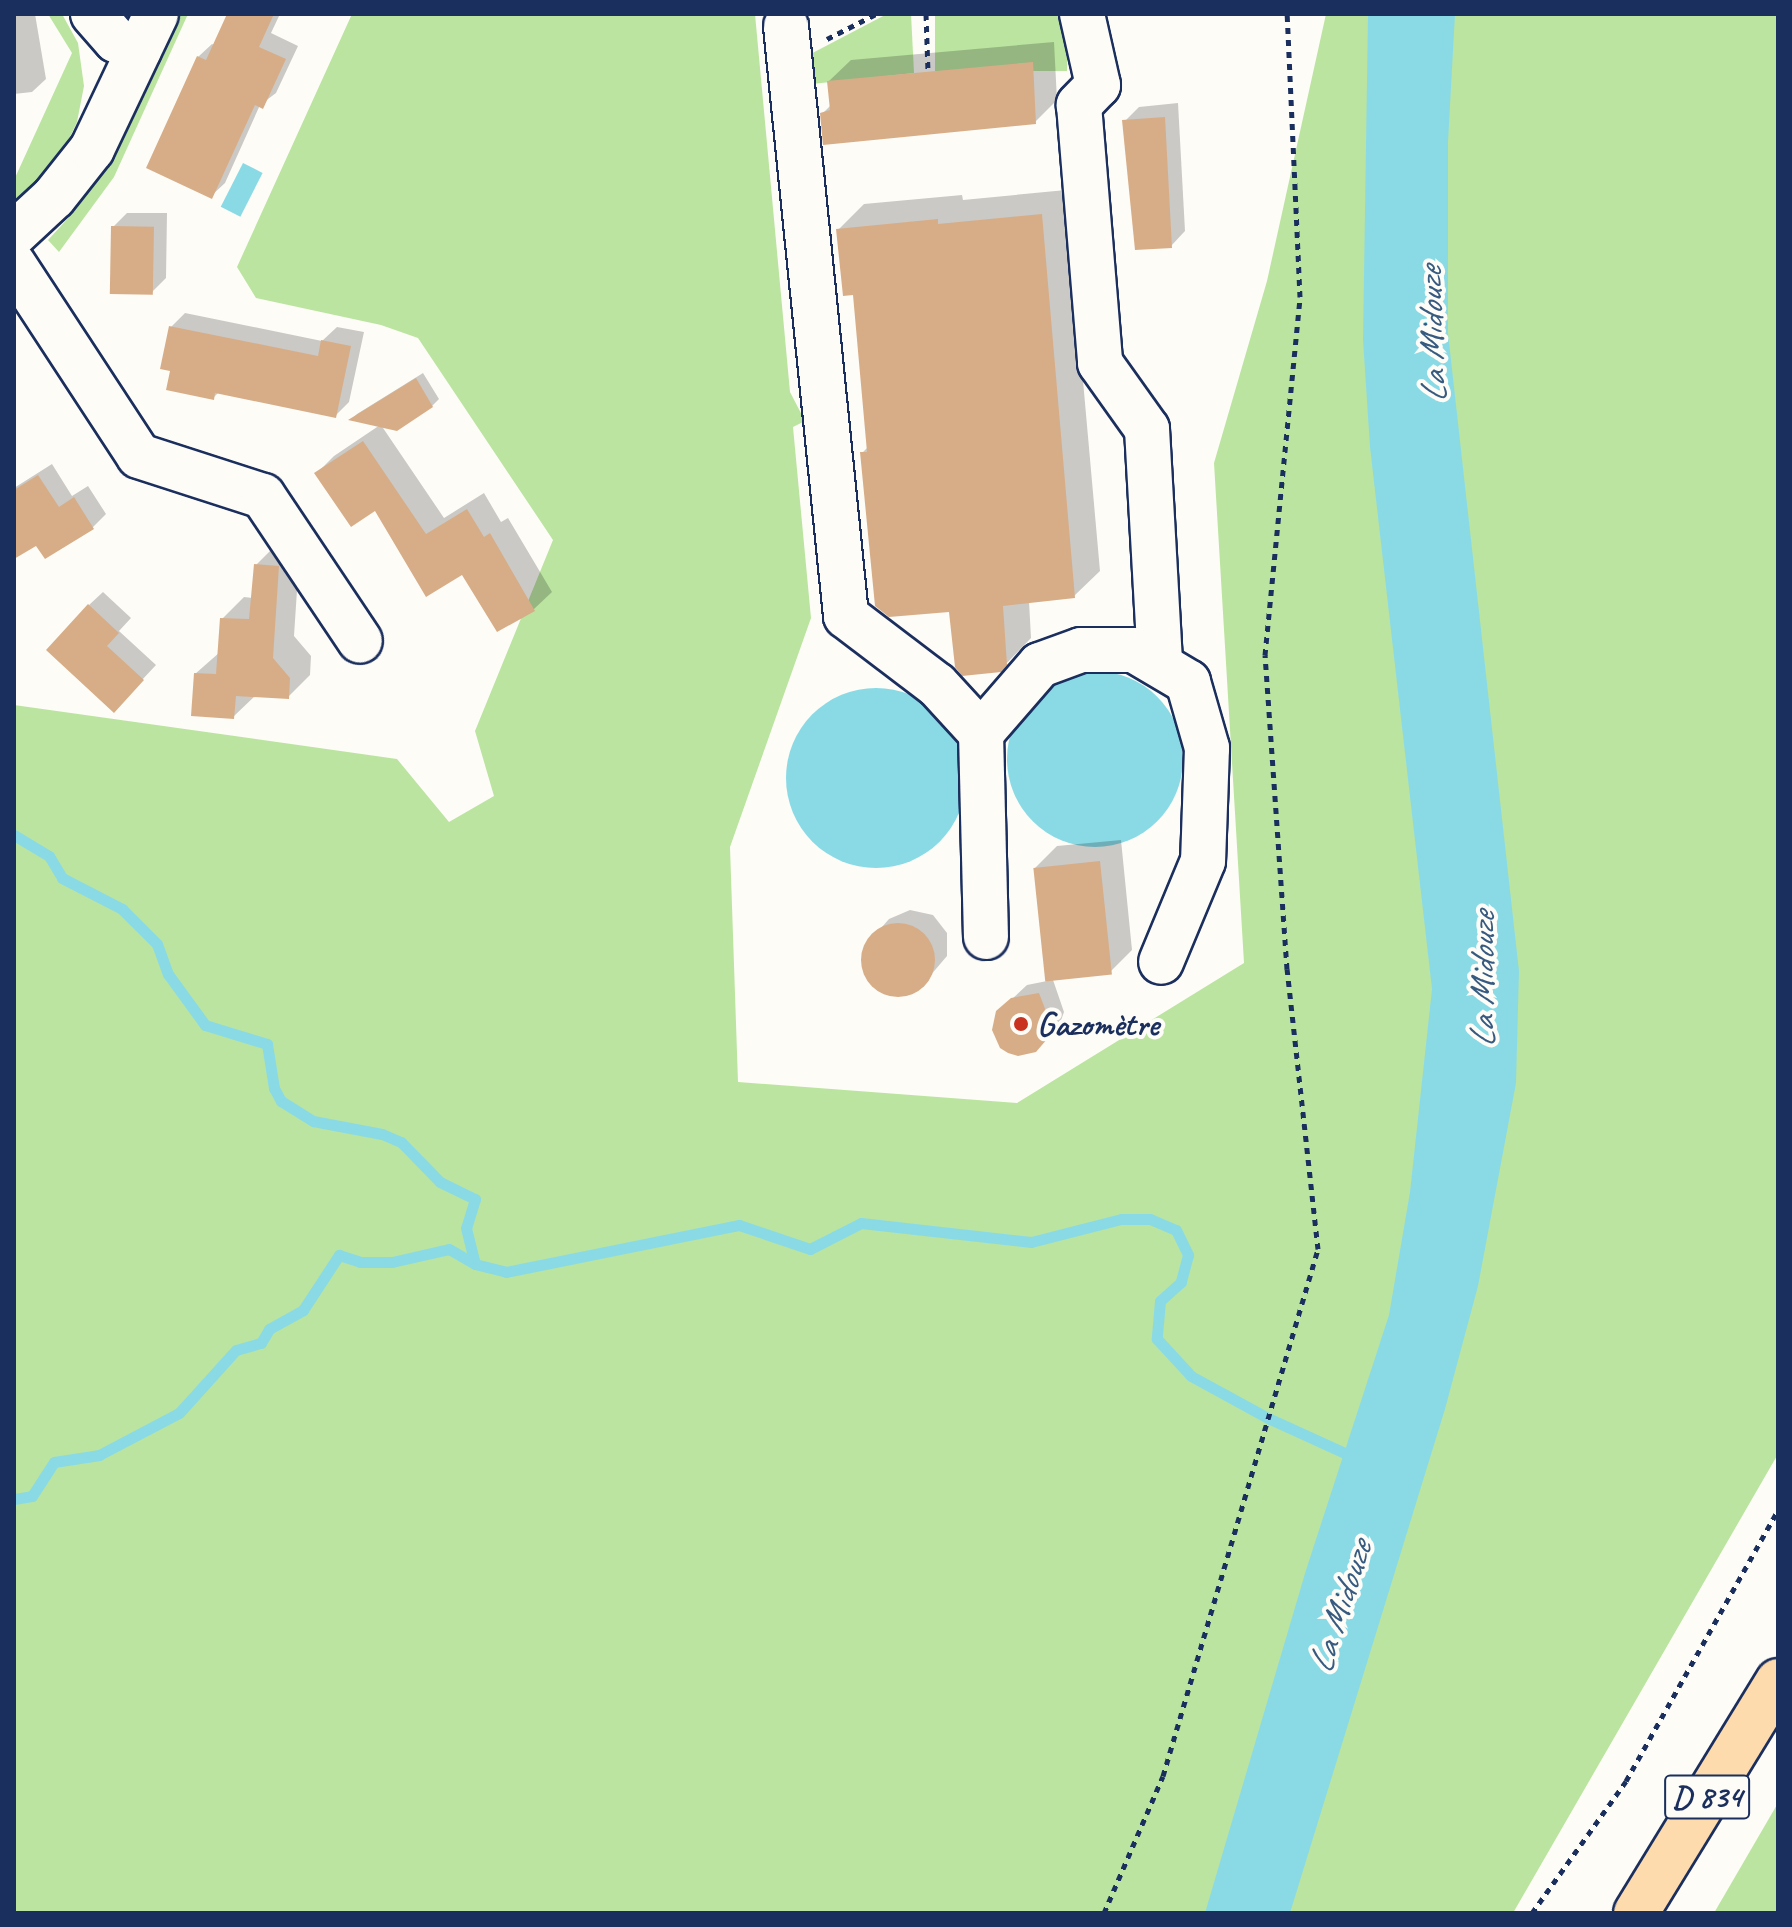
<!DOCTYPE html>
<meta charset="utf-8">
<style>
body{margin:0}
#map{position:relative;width:1792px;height:1927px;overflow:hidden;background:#fdfcf7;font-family:Caveat,sans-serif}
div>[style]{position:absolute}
.green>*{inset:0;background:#bbe4a0;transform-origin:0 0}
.water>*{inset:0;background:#8adae6;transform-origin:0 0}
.round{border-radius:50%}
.shadow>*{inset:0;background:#0003}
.stream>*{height:11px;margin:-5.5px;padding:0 5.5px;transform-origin:5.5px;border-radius:5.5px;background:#8adae6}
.building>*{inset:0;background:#d7ad88;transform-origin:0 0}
.path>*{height:5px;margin-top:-2.5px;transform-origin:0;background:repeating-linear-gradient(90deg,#1b2f5e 0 6px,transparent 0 12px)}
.roads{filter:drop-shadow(2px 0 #1b2f5e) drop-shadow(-2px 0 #1b2f5e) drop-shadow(0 2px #1b2f5e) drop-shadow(0 -2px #1b2f5e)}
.minor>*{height:44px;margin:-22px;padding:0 22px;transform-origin:22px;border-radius:22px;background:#fdfcf7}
.major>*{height:44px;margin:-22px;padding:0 22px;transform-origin:22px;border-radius:22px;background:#fddbac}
.dots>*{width:22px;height:22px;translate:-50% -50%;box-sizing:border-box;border:4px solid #fdfcf7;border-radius:50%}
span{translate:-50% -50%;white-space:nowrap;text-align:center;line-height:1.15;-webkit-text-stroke:8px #fdfcf7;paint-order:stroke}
.shield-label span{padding:2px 6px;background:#fdfcf7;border:2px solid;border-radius:6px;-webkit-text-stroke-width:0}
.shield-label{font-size:32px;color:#1b2f5e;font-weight:700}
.poi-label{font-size:34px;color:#1b2f5e;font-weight:700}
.left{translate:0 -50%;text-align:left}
.water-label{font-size:36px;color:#375a80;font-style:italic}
.frame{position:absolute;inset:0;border:16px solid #1b2f5e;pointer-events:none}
</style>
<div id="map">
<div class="green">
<div style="clip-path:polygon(48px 14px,62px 14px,78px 43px,84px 86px,77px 122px,64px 150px,38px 185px,14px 208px,14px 180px,72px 53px)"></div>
<div style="clip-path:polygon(167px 14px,188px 14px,114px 177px,59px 252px,48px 240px,72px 214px,99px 170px)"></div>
<div style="clip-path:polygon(352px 14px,755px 14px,790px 392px,805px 421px,793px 427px,811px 618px,730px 847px,738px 1082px,1017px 1103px,1244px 963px,1214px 463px,1267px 281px,1326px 14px,1778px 14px,1778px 1454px,1513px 1913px,14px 1913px,14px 705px,397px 759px,449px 822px,494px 796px,475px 731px,553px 540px,418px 338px,381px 325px,256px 298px,237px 267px)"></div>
<div style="clip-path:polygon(887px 14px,911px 14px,914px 73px,812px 84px,803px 58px)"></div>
<div style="left:935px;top:14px;width:132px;height:57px"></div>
<div style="clip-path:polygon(1778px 1803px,1778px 1913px,1714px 1913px)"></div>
</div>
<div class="water">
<div style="clip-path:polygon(1368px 14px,1455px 14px,1448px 142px,1448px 333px,1519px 971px,1516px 1083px,1478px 1286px,1445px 1409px,1290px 1913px,1205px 1913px,1306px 1570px,1389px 1315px,1410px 1192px,1432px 989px,1370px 447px,1363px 340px)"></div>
<div style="left:243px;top:163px;width:22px;height:49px;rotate:27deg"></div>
<div class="round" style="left:1007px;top:671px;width:176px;height:176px"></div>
<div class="round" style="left:786px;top:688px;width:180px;height:180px"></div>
</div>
<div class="shadow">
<div style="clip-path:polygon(14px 14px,35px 14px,46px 79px,32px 92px,14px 94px)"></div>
<div style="clip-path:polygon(228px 14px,280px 14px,271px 33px,298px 46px,276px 93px,260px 105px,225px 183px,211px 196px,198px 57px,212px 44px,215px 45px)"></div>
<div style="clip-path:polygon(1054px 42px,1057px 100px,1035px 122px,822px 114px,832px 104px,829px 81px,851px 60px)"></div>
<div style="clip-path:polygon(1178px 103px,1185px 231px,1171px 246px,1125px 121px,1139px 107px)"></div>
<div style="clip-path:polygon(1066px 190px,1100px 571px,1074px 596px,1029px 601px,1031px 638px,1000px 670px,951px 610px,862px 453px,869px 446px,855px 292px,839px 229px,864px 204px,962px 195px,963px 200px)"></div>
<div style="clip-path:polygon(127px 213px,167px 213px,166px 278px,152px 292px,113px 227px)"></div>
<div style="clip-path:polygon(185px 313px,322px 341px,337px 327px,364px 332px,349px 402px,335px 416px,220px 391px,213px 398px,173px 370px,171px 327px)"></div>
<div style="clip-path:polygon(423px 373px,439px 399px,432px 406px,381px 425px,444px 518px,484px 493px,501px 522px,508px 518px,552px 592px,534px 609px,498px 630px,462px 573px,375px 508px,317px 473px,334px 456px,380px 425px,352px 419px,357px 414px)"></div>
<div style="clip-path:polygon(52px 464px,72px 496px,88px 486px,106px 514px,93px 527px,37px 543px,14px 542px,14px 488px)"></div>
<div style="clip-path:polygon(278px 543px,300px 545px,294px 636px,311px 656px,310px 675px,288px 697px,256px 695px,233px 717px,195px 674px,220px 652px,222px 619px,244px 597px,253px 598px,256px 565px)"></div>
<div style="clip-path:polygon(103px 592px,131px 618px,119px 631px,156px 665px,127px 696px,89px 605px)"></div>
<div style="clip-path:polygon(1121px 840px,1132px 950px,1110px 972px,1052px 977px,1064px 1012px,1058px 1029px,1042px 1044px,998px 1012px,1027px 985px,1047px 981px,1035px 868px,1057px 846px)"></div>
<div style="clip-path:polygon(910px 910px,933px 915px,947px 933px,947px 956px,918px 990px,896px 996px,885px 993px,868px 977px,864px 967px,867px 944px,889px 919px)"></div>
</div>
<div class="stream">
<div style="left:14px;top:835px;width:41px;rotate:31deg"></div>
<div style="left:49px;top:856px;width:26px;rotate:59deg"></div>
<div style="left:62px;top:878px;width:68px;rotate:27.3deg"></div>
<div style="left:122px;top:909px;width:49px;rotate:45deg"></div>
<div style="left:157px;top:944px;width:32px;rotate:70deg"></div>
<div style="left:168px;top:974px;width:63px;rotate:54deg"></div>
<div style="left:205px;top:1025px;width:65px;rotate:17deg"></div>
<div style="left:267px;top:1044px;width:45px;rotate:81deg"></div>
<div style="left:274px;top:1088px;width:15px;rotate:62deg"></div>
<div style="left:281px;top:1101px;width:38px;rotate:32deg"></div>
<div style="left:313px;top:1121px;width:70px;rotate:10.7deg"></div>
<div style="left:382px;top:1134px;width:21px;rotate:23deg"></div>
<div style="left:401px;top:1142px;width:56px;rotate:45.7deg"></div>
<div style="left:440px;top:1182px;width:39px;rotate:26deg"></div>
<div style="left:475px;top:1199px;width:30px;rotate:107deg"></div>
<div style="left:466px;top:1228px;width:37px;rotate:76deg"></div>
<div style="left:14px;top:1499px;width:18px;rotate:-9deg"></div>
<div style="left:32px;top:1496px;width:40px;rotate:-57.1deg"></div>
<div style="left:54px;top:1462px;width:46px;rotate:-8.8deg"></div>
<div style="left:99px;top:1455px;width:90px;rotate:-27.7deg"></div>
<div style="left:179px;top:1413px;width:85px;rotate:-47.9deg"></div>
<div style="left:236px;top:1350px;width:26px;rotate:-16deg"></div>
<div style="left:261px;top:1343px;width:16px;rotate:-60deg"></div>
<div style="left:269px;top:1329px;width:39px;rotate:-29deg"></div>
<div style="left:303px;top:1310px;width:66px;rotate:-56.8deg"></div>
<div style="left:339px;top:1255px;width:22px;rotate:18deg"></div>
<div style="left:360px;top:1262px;width:32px"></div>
<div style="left:392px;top:1262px;width:58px;rotate:-12.8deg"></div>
<div style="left:449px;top:1249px;width:30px;rotate:30deg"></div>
<div style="left:475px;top:1264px;width:32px;rotate:14deg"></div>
<div style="left:506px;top:1272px;width:238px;rotate:-11.4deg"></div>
<div style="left:739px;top:1225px;width:75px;rotate:18.7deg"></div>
<div style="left:810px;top:1249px;width:57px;rotate:-27deg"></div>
<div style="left:861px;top:1223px;width:171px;rotate:6.4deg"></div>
<div style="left:1031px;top:1242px;width:93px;rotate:-14.3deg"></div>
<div style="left:1121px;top:1219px;width:29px"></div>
<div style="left:1150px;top:1219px;width:28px;rotate:23deg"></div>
<div style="left:1176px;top:1230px;width:28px;rotate:64deg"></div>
<div style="left:1188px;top:1255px;width:28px;rotate:105deg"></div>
<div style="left:1181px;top:1282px;width:28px;rotate:138deg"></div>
<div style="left:1160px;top:1301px;width:38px;rotate:95deg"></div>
<div style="left:1157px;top:1339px;width:50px;rotate:47.4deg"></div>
<div style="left:1191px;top:1376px;width:90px;rotate:28.6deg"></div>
<div style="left:1270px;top:1419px;width:99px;rotate:24.5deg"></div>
</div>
<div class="building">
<div style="clip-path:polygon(227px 14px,274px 14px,259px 47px,286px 59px,263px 109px,255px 105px,212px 199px,146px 168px,197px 56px,206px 60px)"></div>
<div style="clip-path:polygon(1033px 62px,1036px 124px,823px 145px,820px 113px,830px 110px,827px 81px)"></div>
<div style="clip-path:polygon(1165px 117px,1172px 248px,1135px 250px,1122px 120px)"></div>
<div style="clip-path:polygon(1042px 214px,1075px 598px,1003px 606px,1007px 665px,1001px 672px,962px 676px,955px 667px,949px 612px,889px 617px,875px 606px,860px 452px,867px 452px,853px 295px,843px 296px,836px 229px,938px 219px,938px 224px)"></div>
<div style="left:111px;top:226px;width:43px;height:68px;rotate:1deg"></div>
<div style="clip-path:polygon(169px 326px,318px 356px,321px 340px,351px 346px,336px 418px,215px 393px,214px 400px,166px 390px,170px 371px,160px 369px)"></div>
<div style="clip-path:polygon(416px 378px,433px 407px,397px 431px,348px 420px)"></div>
<div style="clip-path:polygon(363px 441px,426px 534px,467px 509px,484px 537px,490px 533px,535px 611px,497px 632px,462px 575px,426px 597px,375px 511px,351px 527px,314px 473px)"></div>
<div style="clip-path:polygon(38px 475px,59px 507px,74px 497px,94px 529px,45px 559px,36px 546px,14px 559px,14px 490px)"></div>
<div style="clip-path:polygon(254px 564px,279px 566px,273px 658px,290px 678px,289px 699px,236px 696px,234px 719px,191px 716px,194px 673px,216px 674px,220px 618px,249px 619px)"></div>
<div style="clip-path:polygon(88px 604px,119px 633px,107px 646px,144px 680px,114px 713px,46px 650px)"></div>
<div style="left:1100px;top:861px;width:114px;height:67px;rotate:84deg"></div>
<div class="round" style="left:861px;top:923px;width:74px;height:74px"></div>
<div style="clip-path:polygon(1039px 993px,1049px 1019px,1048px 1038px,1036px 1052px,1018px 1056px,1008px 1053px,1000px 1048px,992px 1030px,996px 1011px,1011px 998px)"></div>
</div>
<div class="path">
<div style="left:926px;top:14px;width:58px;rotate:88deg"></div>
<div style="left:827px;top:39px;width:55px;rotate:-27deg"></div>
<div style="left:1104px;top:1913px;width:149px;rotate:-66.7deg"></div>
<div style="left:1163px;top:1776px;width:549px;rotate:-73.61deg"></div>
<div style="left:1318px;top:1249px;width:282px;rotate:-96.3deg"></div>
<div style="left:1287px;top:969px;width:315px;rotate:-94deg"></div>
<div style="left:1265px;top:655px;width:360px;rotate:-84.4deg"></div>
<div style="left:1300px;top:297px;width:283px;rotate:-92.6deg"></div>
<div style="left:1532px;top:1913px;width:162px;rotate:-54.5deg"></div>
<div style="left:1626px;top:1781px;width:311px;rotate:-60.7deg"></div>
</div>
<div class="roads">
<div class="minor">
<div style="left:93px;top:14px;width:35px;rotate:49deg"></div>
<div style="left:116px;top:40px;width:25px;rotate:23deg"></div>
<div style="left:1082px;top:14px;width:73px;rotate:77.3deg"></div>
<div style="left:1098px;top:85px;width:28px;rotate:134deg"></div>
<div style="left:1079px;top:105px;width:259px;rotate:85.3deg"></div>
<div style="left:1100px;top:363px;width:81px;rotate:54.5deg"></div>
<div style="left:1147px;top:429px;width:235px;rotate:86.8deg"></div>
<div style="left:786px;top:26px;width:593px;rotate:84.19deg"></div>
<div style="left:846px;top:616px;width:114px;rotate:37.2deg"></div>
<div style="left:937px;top:685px;width:65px;rotate:47.5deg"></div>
<div style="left:981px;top:733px;width:204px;rotate:88.6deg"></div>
<div style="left:14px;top:234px;width:54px;rotate:-42.8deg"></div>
<div style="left:54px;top:197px;width:61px;rotate:-51.6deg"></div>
<div style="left:92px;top:149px;width:149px;rotate:-64.6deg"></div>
<div style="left:14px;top:265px;width:228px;rotate:56.8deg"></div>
<div style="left:139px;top:456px;width:130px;rotate:17.9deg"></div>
<div style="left:263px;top:496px;width:174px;rotate:56.2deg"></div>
<div style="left:981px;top:733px;width:90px;rotate:-49.1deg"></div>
<div style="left:1040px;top:665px;width:44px;rotate:-20.1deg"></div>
<div style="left:1081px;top:650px;width:53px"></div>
<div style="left:1134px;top:650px;width:63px;rotate:30.7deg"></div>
<div style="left:1188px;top:682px;width:69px;rotate:73.9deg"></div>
<div style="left:1207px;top:748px;width:113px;rotate:92deg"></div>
<div style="left:1203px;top:861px;width:109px;rotate:112.6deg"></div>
</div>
<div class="major">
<div style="left:1636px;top:1913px;width:272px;rotate:-58.5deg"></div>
</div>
</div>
<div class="dots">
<div style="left:1021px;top:1024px;background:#c8321e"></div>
</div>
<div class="shield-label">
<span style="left:1707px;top:1797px">D 834</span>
</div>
<div class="poi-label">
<span class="left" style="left:1037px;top:1024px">Gazomètre</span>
</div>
<div class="water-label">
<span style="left:1432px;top:335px;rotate:-92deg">La Midouze</span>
<span style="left:1483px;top:980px;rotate:-90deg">La Midouze</span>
<span style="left:1340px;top:1607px;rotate:-72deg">La Midouze</span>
</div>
<div class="frame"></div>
</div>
